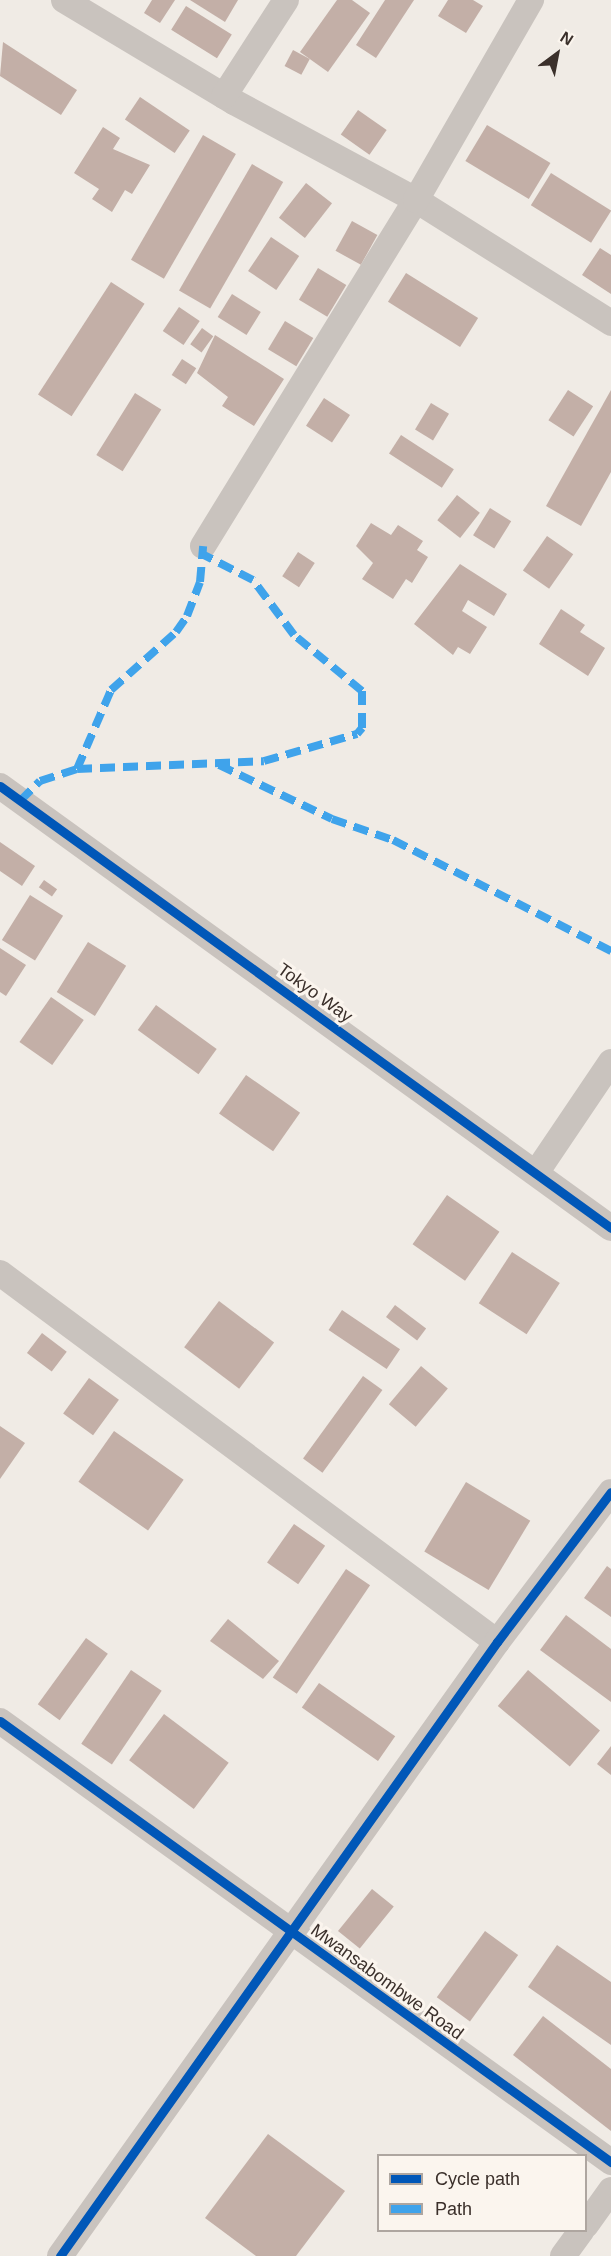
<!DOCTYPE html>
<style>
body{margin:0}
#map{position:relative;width:611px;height:2256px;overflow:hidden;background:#f0ebe5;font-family:Helvetica,sans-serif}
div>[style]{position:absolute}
.building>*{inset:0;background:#c3afa7;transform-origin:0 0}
.minor>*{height:26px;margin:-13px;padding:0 13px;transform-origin:13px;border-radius:13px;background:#c9c3be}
.quiet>*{height:8px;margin-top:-4px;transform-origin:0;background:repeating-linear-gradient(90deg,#3fa3eb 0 15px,transparent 0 23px)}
.cycleway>*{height:9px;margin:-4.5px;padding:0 4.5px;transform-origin:4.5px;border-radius:4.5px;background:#0057b8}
span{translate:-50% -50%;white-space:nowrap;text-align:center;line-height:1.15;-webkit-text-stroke:6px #fbf5ee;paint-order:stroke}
.street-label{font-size:18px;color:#3b302b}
.legend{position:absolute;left:377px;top:2154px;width:210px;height:78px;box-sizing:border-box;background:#fbf5ee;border:2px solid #aea6a0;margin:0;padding:8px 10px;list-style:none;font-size:18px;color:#3b302b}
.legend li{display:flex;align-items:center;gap:12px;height:30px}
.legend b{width:30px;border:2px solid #aea6a0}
.north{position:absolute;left:527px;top:24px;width:60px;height:60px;-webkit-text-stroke:4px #fbf5ee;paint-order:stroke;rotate:32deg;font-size:16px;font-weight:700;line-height:24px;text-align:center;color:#3b302b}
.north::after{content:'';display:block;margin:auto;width:21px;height:27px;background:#3b302b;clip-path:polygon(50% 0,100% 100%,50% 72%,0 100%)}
</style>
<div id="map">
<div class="building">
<div style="clip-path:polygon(152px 0,175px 0,160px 23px,144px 13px)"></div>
<div style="clip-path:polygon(190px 0,238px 0,225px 22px)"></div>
<div style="clip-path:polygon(337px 0,352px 0,370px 13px,328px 72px,300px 52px)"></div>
<div style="clip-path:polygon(385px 0,414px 0,376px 58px,356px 45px)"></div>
<div style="clip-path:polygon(448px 0,473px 0,483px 6px,466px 33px,438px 16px)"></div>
<div style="left:186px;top:6px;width:54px;height:28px;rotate:32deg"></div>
<div style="clip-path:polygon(3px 42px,77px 90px,61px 115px,0 76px)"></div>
<div style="left:293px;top:50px;width:19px;height:18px;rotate:28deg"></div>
<div style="left:140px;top:97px;width:60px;height:27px;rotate:34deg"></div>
<div style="left:358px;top:110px;width:35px;height:30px;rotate:35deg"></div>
<div style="left:487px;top:125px;width:74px;height:42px;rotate:31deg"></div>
<div style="clip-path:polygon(103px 127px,120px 138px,113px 149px,150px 165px,132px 194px,125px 190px,112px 212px,92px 199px,99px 189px,74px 173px)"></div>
<div style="left:203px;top:135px;width:38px;height:144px;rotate:30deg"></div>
<div style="left:252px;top:164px;width:36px;height:146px;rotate:30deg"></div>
<div style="left:551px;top:173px;width:71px;height:38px;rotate:32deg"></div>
<div style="left:306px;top:183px;width:33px;height:44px;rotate:38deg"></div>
<div style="left:352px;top:221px;width:29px;height:34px;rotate:29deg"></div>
<div style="left:271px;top:237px;width:34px;height:41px;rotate:34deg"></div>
<div style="clip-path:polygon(600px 248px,611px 255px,611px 294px,582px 275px)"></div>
<div style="left:318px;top:268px;width:33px;height:37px;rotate:31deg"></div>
<div style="left:406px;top:273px;width:85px;height:34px;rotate:32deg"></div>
<div style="left:111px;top:282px;width:40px;height:134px;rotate:33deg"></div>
<div style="left:232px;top:294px;width:34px;height:27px;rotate:32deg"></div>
<div style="left:179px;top:307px;width:25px;height:29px;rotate:34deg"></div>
<div style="left:285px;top:321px;width:33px;height:33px;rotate:31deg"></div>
<div style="left:202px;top:328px;width:14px;height:20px;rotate:36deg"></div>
<div style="clip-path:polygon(215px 335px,284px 379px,254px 426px,222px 406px,228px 397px,197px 373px)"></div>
<div style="left:182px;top:359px;width:17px;height:19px;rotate:33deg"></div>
<div style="left:568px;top:390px;width:30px;height:36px;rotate:33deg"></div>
<div style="clip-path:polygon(611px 390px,611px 472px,581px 526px,546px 506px)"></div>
<div style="left:135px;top:393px;width:31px;height:73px;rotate:32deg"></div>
<div style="left:324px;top:398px;width:31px;height:33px;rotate:33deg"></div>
<div style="left:431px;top:403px;width:21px;height:31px;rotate:31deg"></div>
<div style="left:401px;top:435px;width:63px;height:22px;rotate:33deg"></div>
<div style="left:457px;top:495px;width:29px;height:32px;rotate:38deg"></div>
<div style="left:490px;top:508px;width:25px;height:32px;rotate:32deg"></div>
<div style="clip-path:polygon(371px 523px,391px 535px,398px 525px,423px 541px,417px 550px,428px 557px,412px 583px,406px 579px,393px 599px,362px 579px,373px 563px,356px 546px)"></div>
<div style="left:547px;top:536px;width:32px;height:42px;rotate:35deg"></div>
<div style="left:298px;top:552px;width:20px;height:29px;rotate:33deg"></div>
<div style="clip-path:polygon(460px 564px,507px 594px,494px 616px,468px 600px,462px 611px,487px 627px,470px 654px,458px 647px,453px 655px,414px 624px)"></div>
<div style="clip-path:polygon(561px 609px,585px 625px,580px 632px,605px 648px,588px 676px,539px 644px)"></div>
<div style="clip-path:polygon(0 842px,35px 866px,22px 886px,0 871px)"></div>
<div style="left:44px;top:880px;width:16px;height:9px;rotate:35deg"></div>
<div style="left:30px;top:895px;width:39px;height:53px;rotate:32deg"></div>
<div style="left:88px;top:942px;width:45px;height:59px;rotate:32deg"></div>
<div style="clip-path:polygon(0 948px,26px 965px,6px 996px,0 992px)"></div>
<div style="left:51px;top:997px;width:40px;height:55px;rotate:35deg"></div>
<div style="left:156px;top:1005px;width:75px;height:31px;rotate:36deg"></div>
<div style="left:246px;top:1075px;width:66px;height:47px;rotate:35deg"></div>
<div style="left:447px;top:1195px;width:64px;height:60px;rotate:35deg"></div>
<div style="left:512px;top:1252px;width:57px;height:61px;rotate:33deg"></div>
<div style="left:219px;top:1301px;width:69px;height:58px;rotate:37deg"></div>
<div style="left:395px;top:1305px;width:39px;height:15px;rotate:37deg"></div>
<div style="left:342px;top:1310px;width:70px;height:24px;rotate:34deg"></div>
<div style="left:42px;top:1333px;width:31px;height:25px;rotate:37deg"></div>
<div style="left:421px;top:1366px;width:35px;height:50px;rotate:40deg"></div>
<div style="left:363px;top:1376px;width:24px;height:102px;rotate:36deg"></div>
<div style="left:89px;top:1378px;width:37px;height:44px;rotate:36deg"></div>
<div style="clip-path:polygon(0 1426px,25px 1443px,0 1479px)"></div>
<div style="left:114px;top:1431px;width:85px;height:62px;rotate:35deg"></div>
<div style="left:466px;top:1482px;width:75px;height:81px;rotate:31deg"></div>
<div style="left:294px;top:1524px;width:38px;height:47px;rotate:35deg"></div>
<div style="clip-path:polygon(607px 1566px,611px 1569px,611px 1617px,584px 1598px)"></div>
<div style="left:346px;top:1569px;width:29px;height:131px;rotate:34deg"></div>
<div style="clip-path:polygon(566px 1615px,611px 1649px,611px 1702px,540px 1650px)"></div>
<div style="clip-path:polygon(228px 1619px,279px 1661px,263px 1679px,210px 1641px)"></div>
<div style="left:86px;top:1638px;width:27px;height:82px;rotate:36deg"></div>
<div style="left:131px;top:1670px;width:37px;height:89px;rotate:34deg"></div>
<div style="left:528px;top:1670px;width:94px;height:47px;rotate:40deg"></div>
<div style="left:319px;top:1683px;width:93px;height:30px;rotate:35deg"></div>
<div style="left:164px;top:1714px;width:81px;height:58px;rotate:37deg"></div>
<div style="clip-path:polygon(611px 1746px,611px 1775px,597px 1764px)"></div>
<div style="left:372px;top:1889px;width:28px;height:54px;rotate:39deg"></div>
<div style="left:485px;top:1931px;width:41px;height:82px;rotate:36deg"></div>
<div style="clip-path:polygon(557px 1945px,611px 1982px,611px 2045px,528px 1987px)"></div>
<div style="clip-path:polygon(543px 2016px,611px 2069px,611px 2131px,513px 2055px)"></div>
<div style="clip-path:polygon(268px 2134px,345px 2191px,296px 2256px,256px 2256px,205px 2218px)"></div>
</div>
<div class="minor">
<div style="left:64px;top:0;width:198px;rotate:31deg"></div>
<div style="left:234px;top:102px;width:207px;rotate:28.3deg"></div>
<div style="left:416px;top:200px;width:231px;rotate:32.2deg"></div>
<div style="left:224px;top:96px;width:114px;rotate:-57.1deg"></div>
<div style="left:203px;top:546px;width:406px;rotate:-58.4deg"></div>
<div style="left:416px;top:200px;width:231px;rotate:-60.1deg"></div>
<div style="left:0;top:786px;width:754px;rotate:35.88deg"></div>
<div style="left:536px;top:1173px;width:134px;rotate:-56deg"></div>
<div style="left:0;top:1273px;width:619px;rotate:36.59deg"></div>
<div style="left:0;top:1721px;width:754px;rotate:35.82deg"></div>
<div style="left:586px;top:2225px;width:43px;rotate:-54.5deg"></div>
<div style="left:60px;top:2256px;width:754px;rotate:-54.56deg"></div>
<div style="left:497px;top:1642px;width:188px;rotate:-52.8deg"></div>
<div style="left:563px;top:2256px;width:32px;rotate:-54deg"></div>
</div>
<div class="quiet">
<div style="left:219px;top:765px;width:125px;rotate:25.5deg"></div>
<div style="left:332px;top:819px;width:65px;rotate:19deg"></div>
<div style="left:393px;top:840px;width:245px;rotate:27deg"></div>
<div style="left:77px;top:769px;width:86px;rotate:-66.7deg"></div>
<div style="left:111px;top:690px;width:87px;rotate:-41.7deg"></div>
<div style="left:176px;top:632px;width:19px;rotate:-55deg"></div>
<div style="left:187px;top:616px;width:36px;rotate:-69deg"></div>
<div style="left:200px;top:582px;width:36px;rotate:-85deg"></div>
<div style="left:20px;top:801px;width:28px;rotate:-45deg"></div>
<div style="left:40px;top:781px;width:39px;rotate:-18deg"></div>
<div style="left:77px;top:769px;width:187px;rotate:-2.4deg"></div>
<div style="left:264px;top:761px;width:97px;rotate:-16.2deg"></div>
<div style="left:357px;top:734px;width:8px;rotate:-50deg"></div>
<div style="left:362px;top:728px;width:37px;rotate:-90deg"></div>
<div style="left:362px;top:691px;width:88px;rotate:-140.5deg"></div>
<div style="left:294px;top:635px;width:69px;rotate:-126.7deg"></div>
<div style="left:253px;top:580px;width:57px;rotate:-153deg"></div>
</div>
<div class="cycleway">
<div style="left:0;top:786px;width:754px;rotate:35.88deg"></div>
<div style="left:0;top:1721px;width:754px;rotate:35.82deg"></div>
<div style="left:60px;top:2256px;width:754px;rotate:-54.56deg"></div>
<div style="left:497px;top:1642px;width:188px;rotate:-52.8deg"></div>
</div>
<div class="street-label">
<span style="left:315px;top:993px;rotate:36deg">Tokyo Way</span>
<span style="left:387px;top:1982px;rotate:36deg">Mwansabombwe Road</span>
</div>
<ul class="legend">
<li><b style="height:8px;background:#0057b8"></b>Cycle path</li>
<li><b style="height:8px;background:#3fa3eb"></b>Path</li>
</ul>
<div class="north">N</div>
</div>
